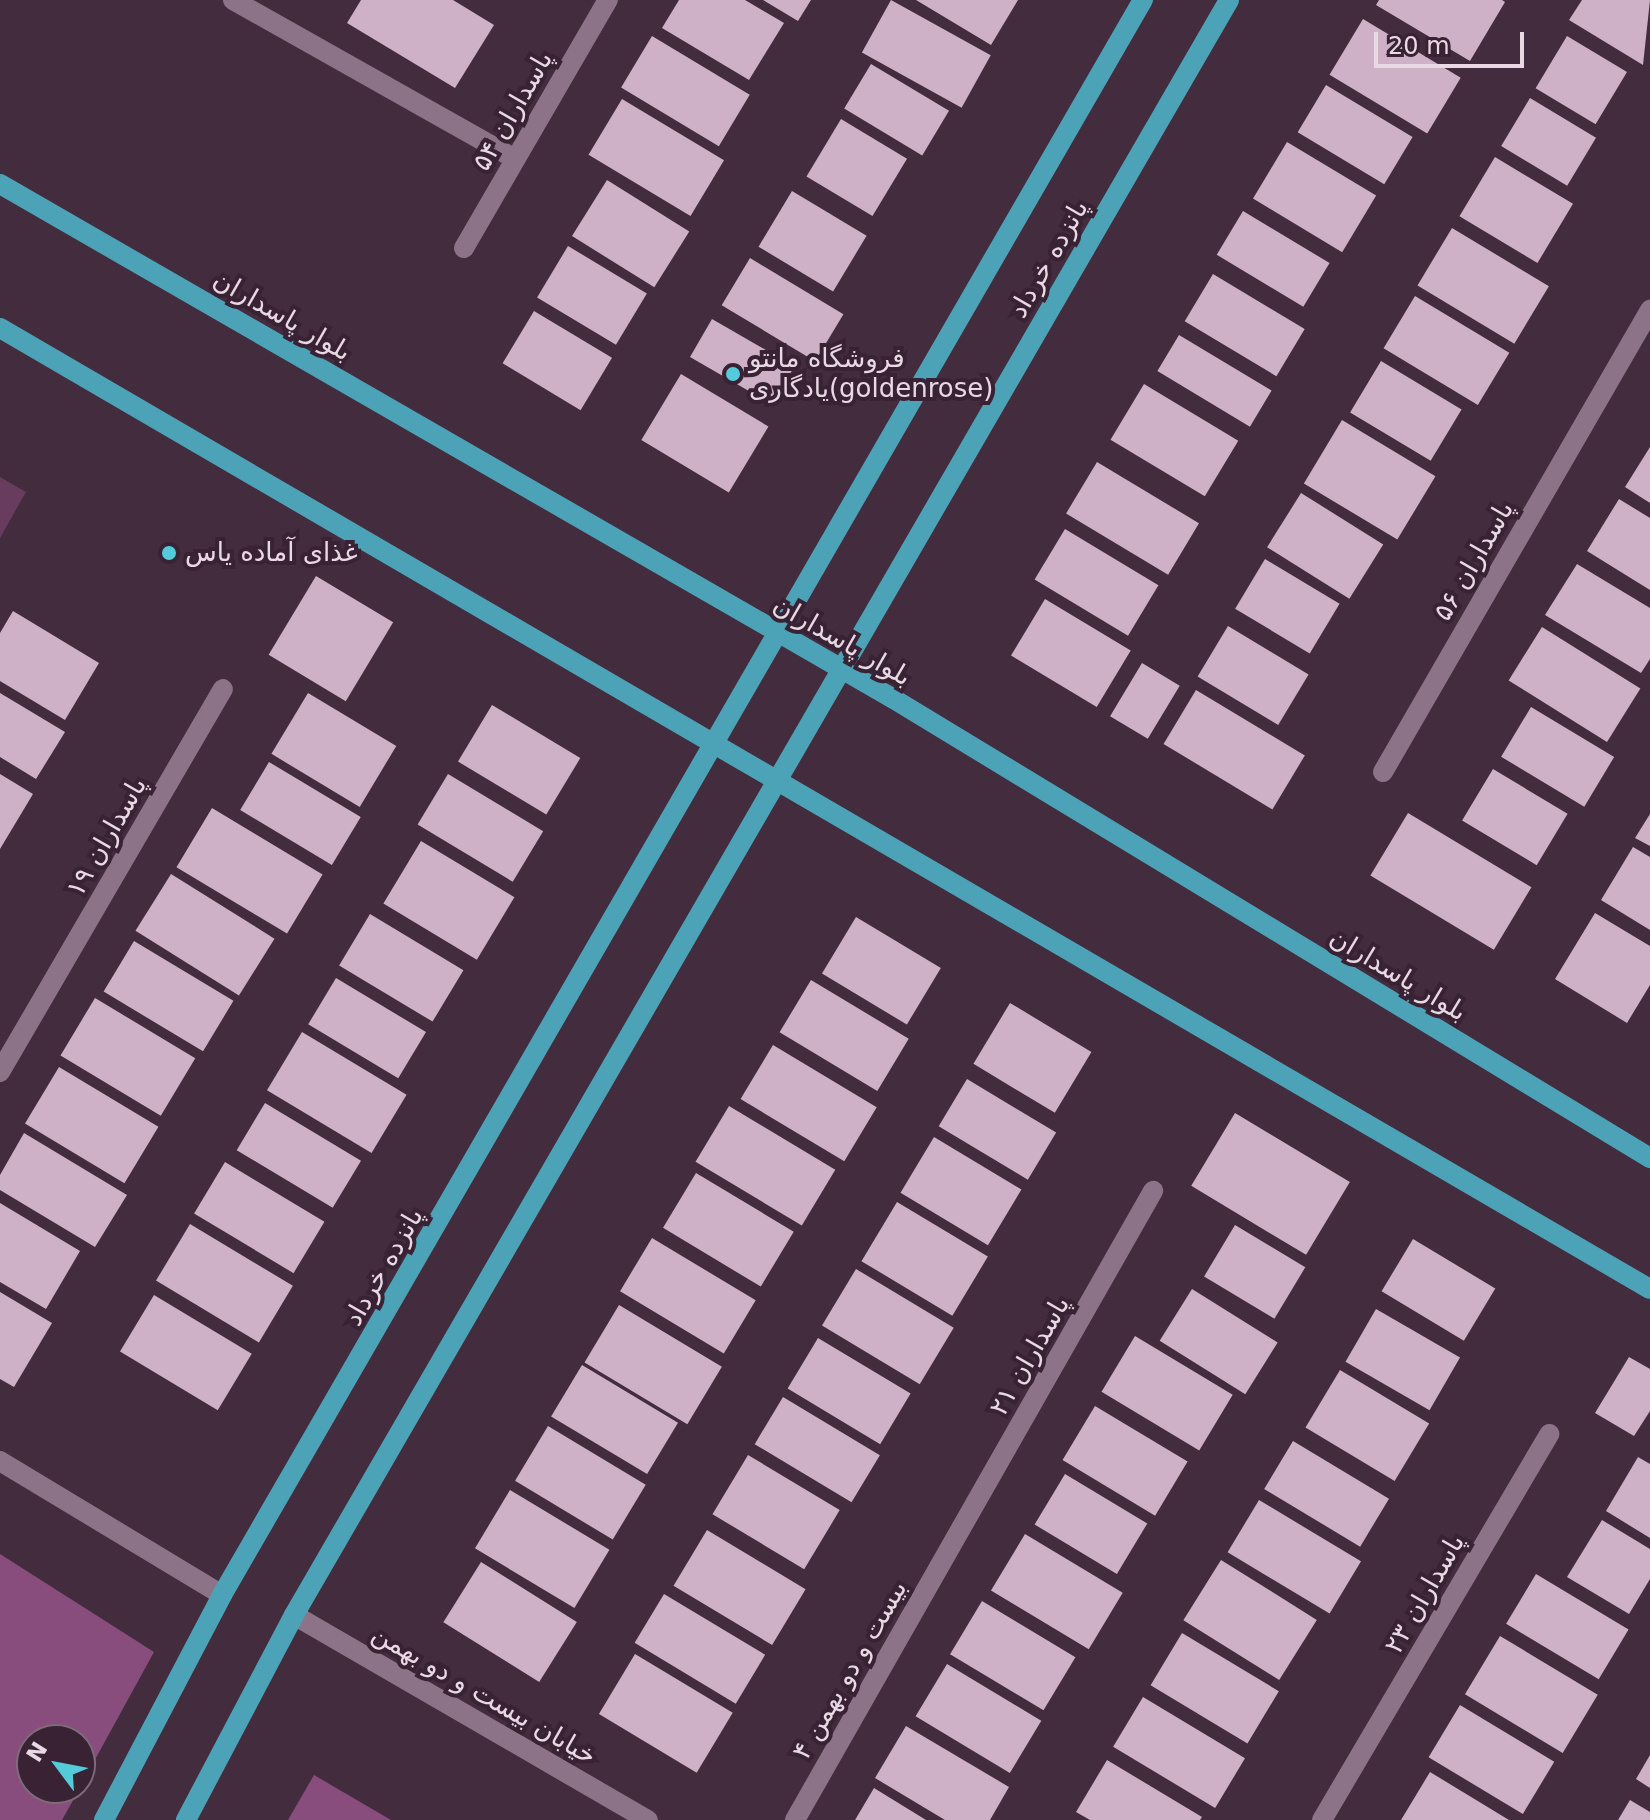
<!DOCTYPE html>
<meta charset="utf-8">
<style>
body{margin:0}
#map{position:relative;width:1650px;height:1820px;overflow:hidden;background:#432c3e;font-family:"DejaVu Sans",Cairo,sans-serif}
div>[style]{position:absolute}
.green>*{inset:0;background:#673c5f}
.forest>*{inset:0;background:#884d7d}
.building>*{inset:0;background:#ceb1c7;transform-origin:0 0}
.minor>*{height:20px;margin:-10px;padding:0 10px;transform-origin:10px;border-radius:10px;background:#8d7388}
.major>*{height:20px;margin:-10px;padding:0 10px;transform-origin:10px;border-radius:10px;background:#4ca2b6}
.dots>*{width:22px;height:22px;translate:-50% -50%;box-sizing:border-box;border:4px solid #382234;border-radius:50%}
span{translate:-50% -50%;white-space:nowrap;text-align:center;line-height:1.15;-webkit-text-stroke:8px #382234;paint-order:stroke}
.street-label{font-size:26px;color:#e8d9e4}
.poi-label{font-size:26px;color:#e8d9e4}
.left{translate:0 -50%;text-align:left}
.north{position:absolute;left:16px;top:1724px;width:80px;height:80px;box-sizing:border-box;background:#382234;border:2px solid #7e6b7a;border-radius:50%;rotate:302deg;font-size:22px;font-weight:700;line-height:32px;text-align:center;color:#e8d9e4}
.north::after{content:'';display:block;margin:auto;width:28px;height:36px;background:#53cbdb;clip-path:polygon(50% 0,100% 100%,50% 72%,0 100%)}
.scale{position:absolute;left:1374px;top:32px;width:150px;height:36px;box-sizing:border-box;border:4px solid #e8d9e4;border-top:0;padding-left:10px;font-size:24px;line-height:28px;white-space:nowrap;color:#e8d9e4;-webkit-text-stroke:6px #382234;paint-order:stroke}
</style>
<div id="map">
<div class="green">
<div style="clip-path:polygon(0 477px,26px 492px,0 538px)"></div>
</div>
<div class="forest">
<div style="clip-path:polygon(0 1554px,154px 1652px,80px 1787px,80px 1740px,32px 1740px,32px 1788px,80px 1788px,62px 1820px,0 1820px)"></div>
<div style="clip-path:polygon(314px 1775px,391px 1820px,288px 1820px)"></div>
</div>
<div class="building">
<div style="clip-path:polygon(361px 0,453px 0,494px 25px,455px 88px,347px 23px)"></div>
<div style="clip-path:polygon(679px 0,745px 0,784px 23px,749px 80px,662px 28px)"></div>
<div style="clip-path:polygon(763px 0,811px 0,798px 21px)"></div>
<div style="left:891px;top:0;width:114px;height:60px;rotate:29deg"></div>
<div style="clip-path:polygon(916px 0,1018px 0,991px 45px)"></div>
<div style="clip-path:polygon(1379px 0,1502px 0,1505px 2px,1470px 61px,1376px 5px)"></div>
<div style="clip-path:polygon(1582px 0,1650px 0,1643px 65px,1569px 20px)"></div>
<div style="left:1363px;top:19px;width:114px;height:65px;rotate:31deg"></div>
<div style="left:652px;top:36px;width:114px;height:60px;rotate:31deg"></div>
<div style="left:1567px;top:36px;width:70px;height:61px;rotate:31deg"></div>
<div style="left:871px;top:64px;width:91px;height:52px;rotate:31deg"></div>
<div style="left:1326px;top:85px;width:101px;height:55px;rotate:31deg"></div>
<div style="left:1530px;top:98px;width:77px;height:56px;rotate:31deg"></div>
<div style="left:622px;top:99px;width:119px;height:65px;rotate:31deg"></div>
<div style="left:841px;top:119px;width:77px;height:67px;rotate:31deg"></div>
<div style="left:1287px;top:142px;width:104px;height:66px;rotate:31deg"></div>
<div style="left:1495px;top:157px;width:91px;height:69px;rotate:31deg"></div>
<div style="left:607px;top:180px;width:97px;height:66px;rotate:32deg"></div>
<div style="left:792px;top:191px;width:87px;height:65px;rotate:31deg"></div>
<div style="left:1243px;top:211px;width:101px;height:51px;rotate:31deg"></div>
<div style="left:1452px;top:228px;width:113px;height:67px;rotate:31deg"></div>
<div style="left:568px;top:246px;width:92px;height:60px;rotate:31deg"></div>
<div style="left:750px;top:258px;width:109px;height:55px;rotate:31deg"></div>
<div style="left:1213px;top:274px;width:107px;height:55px;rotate:31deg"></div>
<div style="left:1415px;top:296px;width:110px;height:61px;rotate:31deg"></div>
<div style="left:534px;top:311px;width:91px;height:61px;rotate:31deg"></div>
<div style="left:712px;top:319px;width:95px;height:44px;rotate:30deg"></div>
<div style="left:1179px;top:335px;width:108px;height:42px;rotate:31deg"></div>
<div style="left:1381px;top:361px;width:94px;height:60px;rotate:31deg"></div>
<div style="left:681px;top:374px;width:102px;height:77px;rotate:31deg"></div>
<div style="left:1144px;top:384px;width:110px;height:65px;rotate:31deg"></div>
<div style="left:1342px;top:420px;width:109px;height:74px;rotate:31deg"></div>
<div style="clip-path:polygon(1650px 447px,1650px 503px,1625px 487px)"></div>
<div style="left:1097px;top:462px;width:119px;height:60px;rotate:31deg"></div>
<div style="left:1301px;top:493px;width:97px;height:64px;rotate:32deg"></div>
<div style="clip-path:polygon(1619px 499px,1650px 518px,1650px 590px,1587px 551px)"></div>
<div style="left:1065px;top:529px;width:109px;height:59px;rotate:31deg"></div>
<div style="left:1265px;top:559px;width:87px;height:58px;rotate:31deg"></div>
<div style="clip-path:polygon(1577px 564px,1650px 608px,1650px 659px,1641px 673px,1545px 615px)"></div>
<div style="left:316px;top:576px;width:90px;height:92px;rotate:31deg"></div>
<div style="left:1045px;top:599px;width:100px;height:66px;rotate:31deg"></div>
<div style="clip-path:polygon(13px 611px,99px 663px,65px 720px,0 681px,0 633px)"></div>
<div style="left:1228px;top:626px;width:94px;height:59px;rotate:31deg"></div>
<div style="left:1542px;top:627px;width:116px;height:63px;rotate:32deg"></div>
<div style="left:1142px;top:663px;width:44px;height:62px;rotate:31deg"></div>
<div style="left:1196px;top:690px;width:127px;height:63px;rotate:31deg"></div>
<div style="clip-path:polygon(0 693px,65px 732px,36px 779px,0 757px)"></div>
<div style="left:308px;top:693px;width:103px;height:71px;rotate:31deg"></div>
<div style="left:492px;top:705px;width:103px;height:66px;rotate:31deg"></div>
<div style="left:1531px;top:707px;width:97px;height:58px;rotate:31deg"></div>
<div style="left:269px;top:762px;width:107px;height:56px;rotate:31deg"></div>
<div style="left:1493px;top:769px;width:87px;height:60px;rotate:31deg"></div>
<div style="clip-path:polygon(0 774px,33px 794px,0 849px)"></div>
<div style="left:448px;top:774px;width:111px;height:59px;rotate:31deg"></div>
<div style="left:212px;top:808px;width:129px;height:69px;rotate:31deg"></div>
<div style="left:1408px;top:813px;width:144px;height:73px;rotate:31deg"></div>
<div style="clip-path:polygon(1650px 814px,1650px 846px,1635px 838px)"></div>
<div style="left:421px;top:841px;width:109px;height:73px;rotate:31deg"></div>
<div style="clip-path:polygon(1633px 847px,1650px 857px,1650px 930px,1601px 900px)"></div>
<div style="left:171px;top:874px;width:122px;height:67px;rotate:32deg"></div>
<div style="clip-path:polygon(1595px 913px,1650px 946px,1650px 985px,1627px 1023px,1555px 979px)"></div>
<div style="left:370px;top:914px;width:109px;height:60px;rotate:31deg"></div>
<div style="left:856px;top:917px;width:99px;height:66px;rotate:31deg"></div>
<div style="left:134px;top:941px;width:116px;height:59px;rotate:31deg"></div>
<div style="left:336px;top:978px;width:105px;height:54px;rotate:31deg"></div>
<div style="left:811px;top:980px;width:114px;height:61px;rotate:31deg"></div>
<div style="left:95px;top:998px;width:117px;height:67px;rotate:31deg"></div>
<div style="left:1010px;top:1003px;width:95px;height:71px;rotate:31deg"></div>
<div style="left:302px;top:1032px;width:122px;height:68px;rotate:31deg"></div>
<div style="left:773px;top:1045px;width:121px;height:63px;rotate:31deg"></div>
<div style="left:59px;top:1067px;width:116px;height:66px;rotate:31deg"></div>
<div style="left:967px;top:1079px;width:104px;height:55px;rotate:31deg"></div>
<div style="left:265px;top:1103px;width:112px;height:55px;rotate:31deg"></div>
<div style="left:729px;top:1106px;width:124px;height:65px;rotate:31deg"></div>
<div style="left:1235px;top:1113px;width:134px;height:85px;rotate:31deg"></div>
<div style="clip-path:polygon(24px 1133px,127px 1195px,95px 1247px,0 1190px,0 1175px)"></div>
<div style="left:934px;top:1137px;width:102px;height:65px;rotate:31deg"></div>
<div style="left:225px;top:1162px;width:116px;height:60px;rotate:31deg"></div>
<div style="left:696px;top:1173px;width:114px;height:64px;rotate:31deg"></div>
<div style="left:897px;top:1202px;width:106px;height:69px;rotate:31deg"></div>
<div style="clip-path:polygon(0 1203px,80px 1251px,46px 1309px,0 1282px)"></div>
<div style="left:190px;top:1224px;width:120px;height:66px;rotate:31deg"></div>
<div style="left:1235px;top:1225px;width:82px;height:60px;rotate:31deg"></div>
<div style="left:652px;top:1238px;width:121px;height:62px;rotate:31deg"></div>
<div style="left:1413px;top:1239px;width:96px;height:61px;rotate:31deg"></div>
<div style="left:856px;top:1269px;width:114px;height:66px;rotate:31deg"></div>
<div style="left:1192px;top:1289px;width:101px;height:61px;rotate:32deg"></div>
<div style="clip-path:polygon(0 1292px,52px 1323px,14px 1387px,0 1379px)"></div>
<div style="left:154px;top:1295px;width:114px;height:66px;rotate:31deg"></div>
<div style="left:619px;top:1305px;width:120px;height:67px;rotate:31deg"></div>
<div style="left:1376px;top:1309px;width:97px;height:61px;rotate:30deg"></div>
<div style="left:1135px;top:1336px;width:114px;height:65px;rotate:31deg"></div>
<div style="left:818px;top:1338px;width:108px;height:59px;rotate:31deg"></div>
<div style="clip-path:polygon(1629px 1357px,1650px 1369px,1650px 1411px,1634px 1436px,1595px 1413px)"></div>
<div style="left:582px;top:1365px;width:112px;height:60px;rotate:31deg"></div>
<div style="left:1340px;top:1370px;width:104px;height:67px;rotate:31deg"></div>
<div style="left:783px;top:1397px;width:113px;height:55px;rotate:31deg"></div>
<div style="left:1095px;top:1406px;width:108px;height:63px;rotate:31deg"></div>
<div style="left:548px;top:1426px;width:114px;height:64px;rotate:31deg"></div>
<div style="left:1293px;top:1441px;width:112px;height:56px;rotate:31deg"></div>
<div style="left:748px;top:1455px;width:107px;height:69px;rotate:31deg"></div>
<div style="clip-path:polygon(1638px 1457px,1650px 1464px,1650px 1538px,1606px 1511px)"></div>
<div style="left:1065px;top:1474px;width:96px;height:59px;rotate:31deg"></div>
<div style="left:510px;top:1490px;width:116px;height:68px;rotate:31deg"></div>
<div style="left:1259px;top:1500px;width:119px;height:61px;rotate:31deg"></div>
<div style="clip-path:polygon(1602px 1520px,1650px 1549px,1650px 1579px,1629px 1614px,1567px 1577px)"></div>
<div style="left:707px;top:1530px;width:115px;height:65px;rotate:31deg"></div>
<div style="left:1025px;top:1534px;width:114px;height:66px;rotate:31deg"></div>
<div style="left:1221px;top:1560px;width:113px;height:71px;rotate:32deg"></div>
<div style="left:481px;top:1562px;width:113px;height:71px;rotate:32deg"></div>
<div style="left:1536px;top:1574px;width:108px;height:58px;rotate:31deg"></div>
<div style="left:664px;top:1594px;width:118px;height:57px;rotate:31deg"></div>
<div style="left:982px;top:1601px;width:109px;height:62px;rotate:31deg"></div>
<div style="left:1182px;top:1633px;width:113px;height:61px;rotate:31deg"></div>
<div style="left:1500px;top:1636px;width:114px;height:68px;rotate:31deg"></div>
<div style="left:635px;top:1654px;width:114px;height:70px;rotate:31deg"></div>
<div style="left:947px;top:1664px;width:110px;height:61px;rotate:31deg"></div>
<div style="left:1143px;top:1697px;width:119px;height:58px;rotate:31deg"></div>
<div style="left:1460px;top:1705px;width:110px;height:61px;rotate:31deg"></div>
<div style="clip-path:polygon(906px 1726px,1009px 1787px,990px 1820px,945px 1820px,875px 1778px)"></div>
<div style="clip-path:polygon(1650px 1755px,1650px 1788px,1636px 1779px)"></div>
<div style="clip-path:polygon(1107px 1760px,1202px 1817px,1200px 1820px,1090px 1820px,1076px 1812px)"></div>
<div style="clip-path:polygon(1430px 1772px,1509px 1820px,1401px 1820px)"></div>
<div style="clip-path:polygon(874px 1788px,926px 1820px,855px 1820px)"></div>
<div style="clip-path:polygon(1630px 1800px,1650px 1812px,1650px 1820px,1618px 1820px)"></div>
</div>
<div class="minor">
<div style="left:233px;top:0;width:324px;rotate:29.4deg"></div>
<div style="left:464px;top:248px;width:287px;rotate:-59.9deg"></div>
<div style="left:1383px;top:772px;width:534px;rotate:-59.98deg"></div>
<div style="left:0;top:1072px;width:443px;rotate:-59.8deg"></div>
<div style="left:0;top:1461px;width:259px;rotate:31.1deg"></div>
<div style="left:294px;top:1615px;width:409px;rotate:30.1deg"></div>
<div style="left:795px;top:1820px;width:724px;rotate:-60.35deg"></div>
<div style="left:1322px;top:1820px;width:448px;rotate:-59.5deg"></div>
</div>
<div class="major">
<div style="left:0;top:184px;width:1029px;rotate:29.95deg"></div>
<div style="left:892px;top:698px;width:887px;rotate:31.25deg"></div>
<div style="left:0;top:328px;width:1909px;rotate:30.22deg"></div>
<div style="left:104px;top:1820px;width:254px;rotate:-62.3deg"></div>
<div style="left:222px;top:1595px;width:1842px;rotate:-60deg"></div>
<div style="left:186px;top:1820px;width:232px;rotate:-62.2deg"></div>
<div style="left:294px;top:1615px;width:1866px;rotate:-59.93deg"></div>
</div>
<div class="dots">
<div style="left:733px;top:374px;background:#53cbdb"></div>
<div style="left:169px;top:553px;background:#53cbdb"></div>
</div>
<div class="street-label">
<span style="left:513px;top:111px;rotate:-60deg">پاسداران ۵۴</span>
<span style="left:1049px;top:259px;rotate:-60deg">پانزده خرداد</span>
<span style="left:282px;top:316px;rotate:30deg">بلوار پاسداران</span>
<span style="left:1474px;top:561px;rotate:-60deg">پاسداران ۵۶</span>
<span style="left:842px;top:641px;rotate:30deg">بلوار پاسداران</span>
<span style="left:107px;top:837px;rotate:-60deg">پاسداران ۱۹</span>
<span style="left:1398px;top:975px;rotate:31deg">بلوار پاسداران</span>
<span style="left:384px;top:1267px;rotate:-60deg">پانزده خرداد</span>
<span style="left:1030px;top:1356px;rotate:-60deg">پاسداران ۲۱</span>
<span style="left:1425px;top:1594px;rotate:-60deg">پاسداران ۲۳</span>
<span style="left:850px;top:1670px;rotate:-60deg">بیست و دو بهمن ۴</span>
<span style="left:484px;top:1695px;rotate:30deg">خیابان بیست و دو بهمن</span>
</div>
<div class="poi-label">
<span class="left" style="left:749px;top:374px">فروشگاه مانتو<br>یادگاری(goldenrose)</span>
<span class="left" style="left:185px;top:553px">غذای آماده یاس</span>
</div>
<div class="north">N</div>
<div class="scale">20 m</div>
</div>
